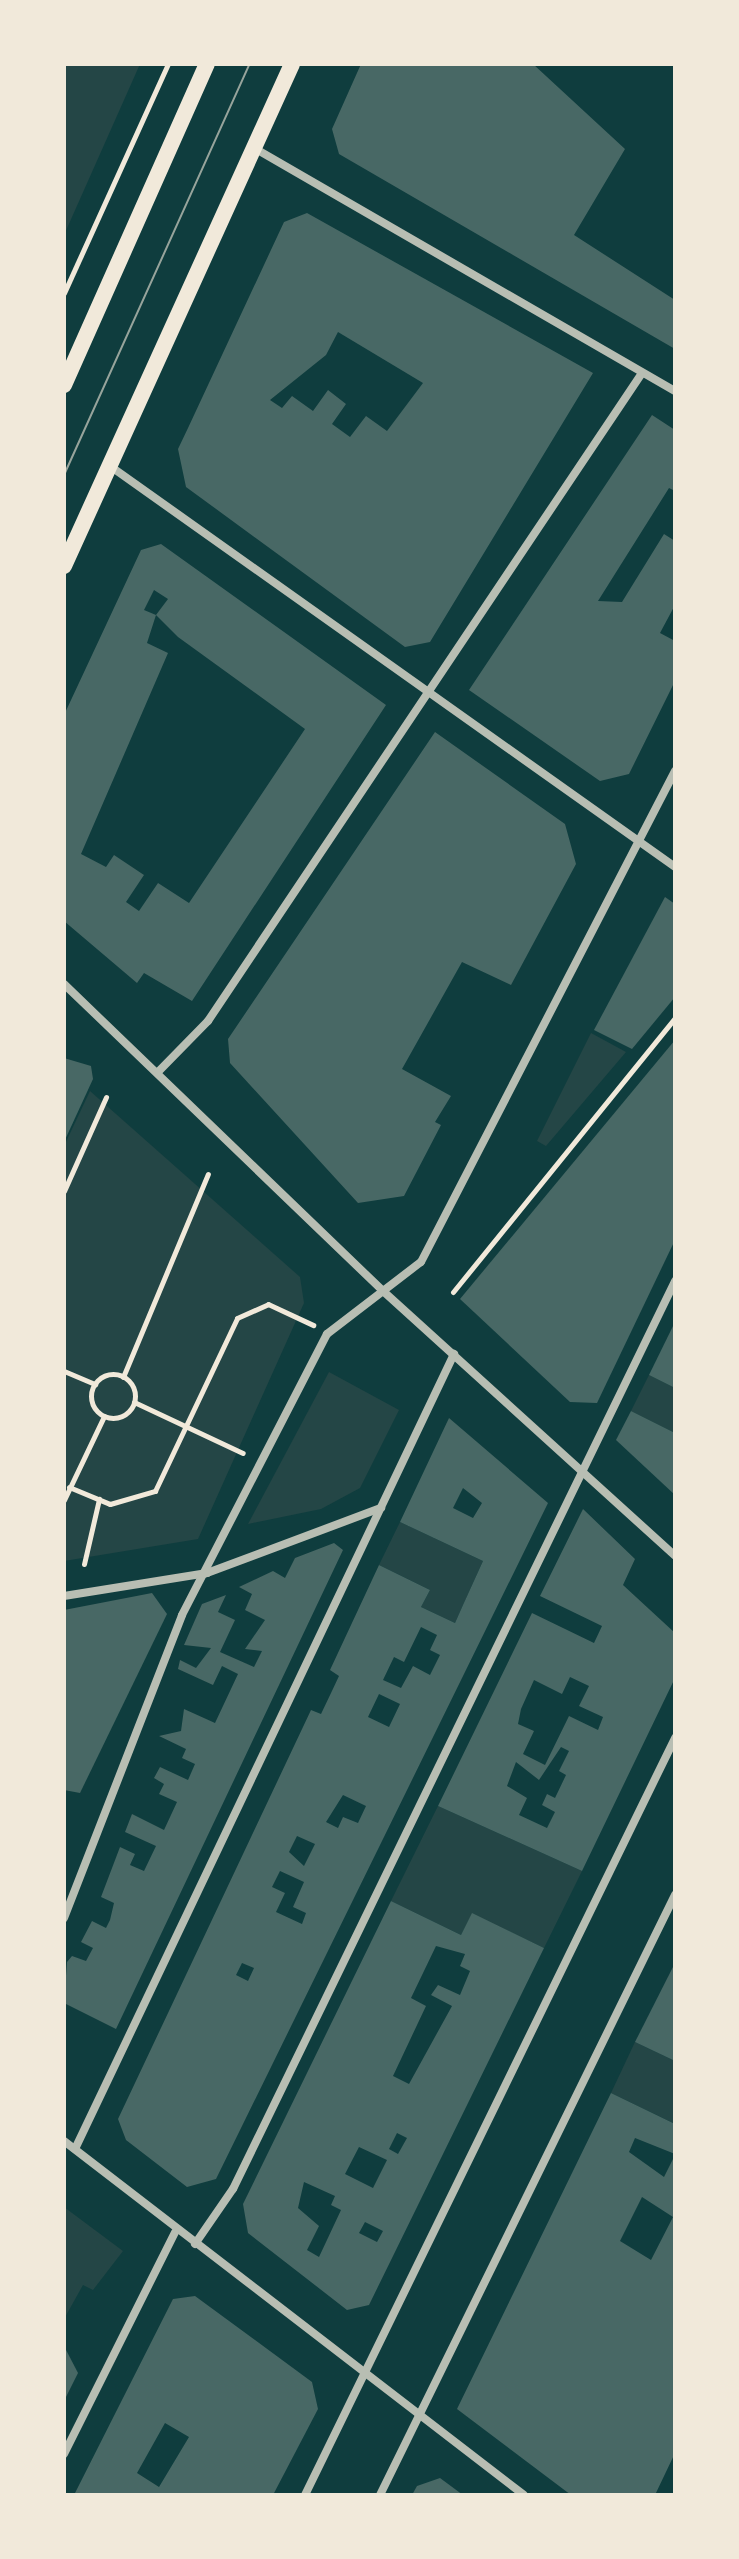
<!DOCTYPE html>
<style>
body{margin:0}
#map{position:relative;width:739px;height:2559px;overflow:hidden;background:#0f3d3e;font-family:Mulish,sans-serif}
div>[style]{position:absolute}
.green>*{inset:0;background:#244646}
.building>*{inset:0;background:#486865}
.path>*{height:5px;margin:-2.5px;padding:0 2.5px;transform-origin:2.5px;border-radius:2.5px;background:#f1e9da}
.path>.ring{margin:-2.5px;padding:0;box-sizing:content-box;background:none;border:5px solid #f1e9da;border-radius:50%}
.minor>*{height:8px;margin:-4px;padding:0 4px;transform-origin:4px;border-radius:4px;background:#b8beb3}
.secondary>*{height:16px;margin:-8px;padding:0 8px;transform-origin:8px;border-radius:8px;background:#f1e9da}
.tram>*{height:2px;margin:-1px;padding:0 1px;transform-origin:1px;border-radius:1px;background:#97a49c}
span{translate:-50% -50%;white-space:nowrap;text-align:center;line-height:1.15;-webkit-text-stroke:8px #f1e9da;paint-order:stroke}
.frame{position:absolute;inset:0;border:66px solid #f1e9da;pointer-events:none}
</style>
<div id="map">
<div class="green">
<div style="clip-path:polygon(64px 64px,140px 64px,64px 235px)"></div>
<div style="clip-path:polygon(591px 1033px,626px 1052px,546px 1146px,537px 1141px)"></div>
<div style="clip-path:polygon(90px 1091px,300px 1277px,304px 1303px,198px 1539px,64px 1561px,64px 1146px)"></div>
<div style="clip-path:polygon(329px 1372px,399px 1410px,360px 1488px,321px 1509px,248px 1524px)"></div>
<div style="clip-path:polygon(649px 1375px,675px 1388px,675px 1433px,631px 1411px)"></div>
<div style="clip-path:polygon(400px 1522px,483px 1561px,455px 1623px,421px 1607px,430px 1590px,379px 1565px)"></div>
<div style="clip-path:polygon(438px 1806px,582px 1871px,544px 1948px,472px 1914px,461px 1935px,391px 1901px)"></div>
<div style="clip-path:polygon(635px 2042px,675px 2061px,675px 2124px,611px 2093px)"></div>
<div style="clip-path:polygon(64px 2207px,123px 2251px,93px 2290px,83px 2285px,64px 2319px)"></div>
</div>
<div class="building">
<div style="clip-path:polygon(361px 64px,533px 64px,625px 149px,574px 235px,675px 300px,675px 349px,339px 154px,332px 129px)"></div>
<div style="clip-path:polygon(evenodd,307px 213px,593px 373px,430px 642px,405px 647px,186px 487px,178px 449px,188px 428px,284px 222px,307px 213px,338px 332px,423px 383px,387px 431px,366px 416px,350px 437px,332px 424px,346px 404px,328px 390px,313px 411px,292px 396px,282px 408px,270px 400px,326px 355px,338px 332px)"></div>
<div style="clip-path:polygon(652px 415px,675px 430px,675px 491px,669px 488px,598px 601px,622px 602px,664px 534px,675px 541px,675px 605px,660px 633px,675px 641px,675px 681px,629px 774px,600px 781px,469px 690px)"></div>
<div style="clip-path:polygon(evenodd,161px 544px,386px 705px,192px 1001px,144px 973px,137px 983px,64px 921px,64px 715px,141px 550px,161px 544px,154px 590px,168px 599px,156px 615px,178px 637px,305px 729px,189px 903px,158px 883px,139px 911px,126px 902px,144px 875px,114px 855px,106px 867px,81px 854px,168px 653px,147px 643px,156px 615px,144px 610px,154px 590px)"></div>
<div style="clip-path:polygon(435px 732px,565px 824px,576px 864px,511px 985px,462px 962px,402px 1069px,451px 1096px,435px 1122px,441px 1125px,404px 1196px,358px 1203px,230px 1063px,228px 1039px)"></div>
<div style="clip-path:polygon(665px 897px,675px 904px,675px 997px,632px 1049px,594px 1030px)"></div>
<div style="clip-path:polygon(675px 1040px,675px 1240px,597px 1403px,570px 1402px,460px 1299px)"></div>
<div style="clip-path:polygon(64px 1058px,91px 1066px,93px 1079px,64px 1142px)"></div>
<div style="clip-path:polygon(675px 1322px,675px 1388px,649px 1375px)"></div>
<div style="clip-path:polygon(631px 1411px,675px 1433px,675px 1495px,616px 1440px)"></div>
<div style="clip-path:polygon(evenodd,449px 1418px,548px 1503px,216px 2179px,187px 2187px,126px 2140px,118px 2119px,311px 1710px,321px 1714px,331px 1693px,339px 1676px,330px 1670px,379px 1565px,430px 1590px,421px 1607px,455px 1623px,463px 1605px,483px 1561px,400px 1522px,449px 1418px,463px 1488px,482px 1503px,473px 1518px,453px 1508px,463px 1488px,449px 1418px,421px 1627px,437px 1635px,430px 1650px,440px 1655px,430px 1675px,413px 1666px,401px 1688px,383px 1680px,394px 1657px,404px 1662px,421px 1627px,449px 1418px,379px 1694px,400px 1704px,389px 1727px,368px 1717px,379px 1694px,449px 1418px,343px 1795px,366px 1806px,358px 1823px,343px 1817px,338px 1828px,326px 1822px,343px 1795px,449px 1418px,297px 1836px,315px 1844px,304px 1866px,289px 1852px,297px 1836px,449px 1418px,280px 1871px,304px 1882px,293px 1907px,306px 1913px,302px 1924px,276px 1912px,285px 1893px,272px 1887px,280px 1871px,449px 1418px,242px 1963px,254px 1968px,248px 1981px,236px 1975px,242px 1963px)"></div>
<div style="clip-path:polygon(evenodd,583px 1509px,635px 1559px,623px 1585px,675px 1633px,675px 1678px,582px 1871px,438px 1806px,532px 1613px,594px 1643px,602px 1626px,540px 1596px,583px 1509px,570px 1677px,589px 1686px,579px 1706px,603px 1717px,598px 1730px,569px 1716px,545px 1765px,523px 1754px,534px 1731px,518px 1724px,521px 1709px,534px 1680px,562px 1694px,570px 1677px,583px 1509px,561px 1747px,569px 1751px,559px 1771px,566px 1775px,555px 1798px,547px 1794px,542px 1805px,555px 1812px,547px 1828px,519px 1815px,527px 1798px,507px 1786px,516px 1762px,539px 1780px,561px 1747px)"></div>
<div style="clip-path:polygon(334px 1543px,343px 1550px,116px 2029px,64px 2003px,67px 1962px,72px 1956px,86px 1961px,93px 1948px,81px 1942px,92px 1921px,106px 1928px,110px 1920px,114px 1903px,101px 1897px,120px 1847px,135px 1854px,130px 1865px,144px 1871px,156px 1846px,125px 1832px,132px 1814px,164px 1830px,177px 1802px,159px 1794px,164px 1784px,154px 1778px,160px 1767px,188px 1780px,195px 1764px,182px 1758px,186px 1749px,159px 1736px,181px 1731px,184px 1709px,215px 1723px,238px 1674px,222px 1666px,213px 1685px,178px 1669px,180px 1660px,196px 1668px,211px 1648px,184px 1645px,202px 1604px,226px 1595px,218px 1612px,235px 1620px,220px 1652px,254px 1667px,262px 1651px,245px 1649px,265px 1620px,245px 1610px,252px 1594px,239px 1587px,273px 1571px,285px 1578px,295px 1558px)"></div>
<div style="clip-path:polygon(152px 1593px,167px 1614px,80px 1793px,64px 1790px,64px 1610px)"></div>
<div style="clip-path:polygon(evenodd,391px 1901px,461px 1935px,472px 1913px,544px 1948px,369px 2305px,347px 2310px,248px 2233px,243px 2204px,391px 1901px,436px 1946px,465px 1954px,460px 1966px,470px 1971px,460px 1995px,438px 1985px,431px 1995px,452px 2006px,409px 2084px,393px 2076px,426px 2006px,411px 1998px,436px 1946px,391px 1901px,397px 2133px,407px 2138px,398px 2154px,389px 2149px,397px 2133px,391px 1901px,359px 2147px,387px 2160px,373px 2188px,345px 2174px,359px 2147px,391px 1901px,304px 2182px,335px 2196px,331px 2205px,341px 2210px,319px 2257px,307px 2250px,319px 2226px,298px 2208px,304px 2182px,391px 1901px,365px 2222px,383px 2231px,377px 2242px,359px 2233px,365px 2222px)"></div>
<div style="clip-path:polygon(675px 1963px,675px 2061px,635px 2042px)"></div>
<div style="clip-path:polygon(evenodd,611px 2093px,675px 2124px,675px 2154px,635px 2138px,629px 2152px,664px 2177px,675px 2155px,675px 2453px,655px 2495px,571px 2495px,457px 2409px,611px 2093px,642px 2197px,673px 2217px,651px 2260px,620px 2241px,642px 2197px)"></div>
<div style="clip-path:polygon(evenodd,195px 2296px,312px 2382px,318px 2409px,273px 2495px,74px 2495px,173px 2299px,195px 2296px,165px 2423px,189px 2437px,159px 2487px,137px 2473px,165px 2423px)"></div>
<div style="clip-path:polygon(64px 2346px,78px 2373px,64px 2401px)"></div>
<div style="clip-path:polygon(440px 2478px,463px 2495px,412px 2495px,417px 2486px)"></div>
</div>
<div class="path">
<div style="left:64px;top:293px;width:252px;rotate:-65.6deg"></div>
<div style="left:64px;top:1191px;width:103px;rotate:-65.9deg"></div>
<div style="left:453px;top:1292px;width:353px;rotate:-51deg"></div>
<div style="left:64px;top:1371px;width:34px;rotate:23deg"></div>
<div class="ring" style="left:91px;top:1374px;width:39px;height:39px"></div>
<div style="left:123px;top:1377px;width:220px;rotate:-67.3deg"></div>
<div style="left:134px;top:1402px;width:120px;rotate:25.1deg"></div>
<div style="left:69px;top:1487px;width:44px;rotate:22.5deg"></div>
<div style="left:110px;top:1504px;width:47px;rotate:-16.1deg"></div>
<div style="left:155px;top:1491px;width:191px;rotate:-64.6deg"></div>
<div style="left:237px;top:1318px;width:34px;rotate:-24deg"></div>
<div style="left:268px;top:1304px;width:50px;rotate:25deg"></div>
<div style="left:64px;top:1500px;width:93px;rotate:-64.5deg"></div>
<div style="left:84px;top:1564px;width:67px;rotate:-77deg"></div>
</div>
<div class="minor">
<div style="left:254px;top:148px;width:486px;rotate:30deg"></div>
<div style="left:110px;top:466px;width:693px;rotate:35.36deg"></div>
<div style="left:64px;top:984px;width:443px;rotate:43.9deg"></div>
<div style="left:383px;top:1291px;width:394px;rotate:42.2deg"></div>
<div style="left:159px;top:1071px;width:70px;rotate:-45.6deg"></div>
<div style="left:208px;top:1021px;width:780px;rotate:-56.19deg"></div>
<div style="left:64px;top:1596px;width:145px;rotate:-9.1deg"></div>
<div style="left:207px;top:1573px;width:186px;rotate:-20.5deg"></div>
<div style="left:64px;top:1918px;width:325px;rotate:-68.7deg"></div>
<div style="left:182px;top:1615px;width:316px;rotate:-62.7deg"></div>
<div style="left:327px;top:1334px;width:118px;rotate:-37.5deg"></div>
<div style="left:421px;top:1262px;width:553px;rotate:-62.65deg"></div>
<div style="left:64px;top:2141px;width:580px;rotate:37.58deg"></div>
<div style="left:75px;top:2149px;width:881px;rotate:-64.51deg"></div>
<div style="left:195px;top:2244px;width:67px;rotate:-55.4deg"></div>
<div style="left:233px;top:2189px;width:1010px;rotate:-64.04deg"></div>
<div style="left:64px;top:2454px;width:248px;rotate:-63.4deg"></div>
<div style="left:305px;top:2495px;width:843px;rotate:-63.95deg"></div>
<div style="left:380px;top:2495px;width:669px;rotate:-63.82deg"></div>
</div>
<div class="secondary">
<div style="left:64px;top:385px;width:351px;rotate:-66deg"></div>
<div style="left:64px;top:566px;width:551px;rotate:-65.57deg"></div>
</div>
<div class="tram">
<div style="left:64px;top:475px;width:451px;rotate:-65.7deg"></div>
</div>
<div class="frame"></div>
</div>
